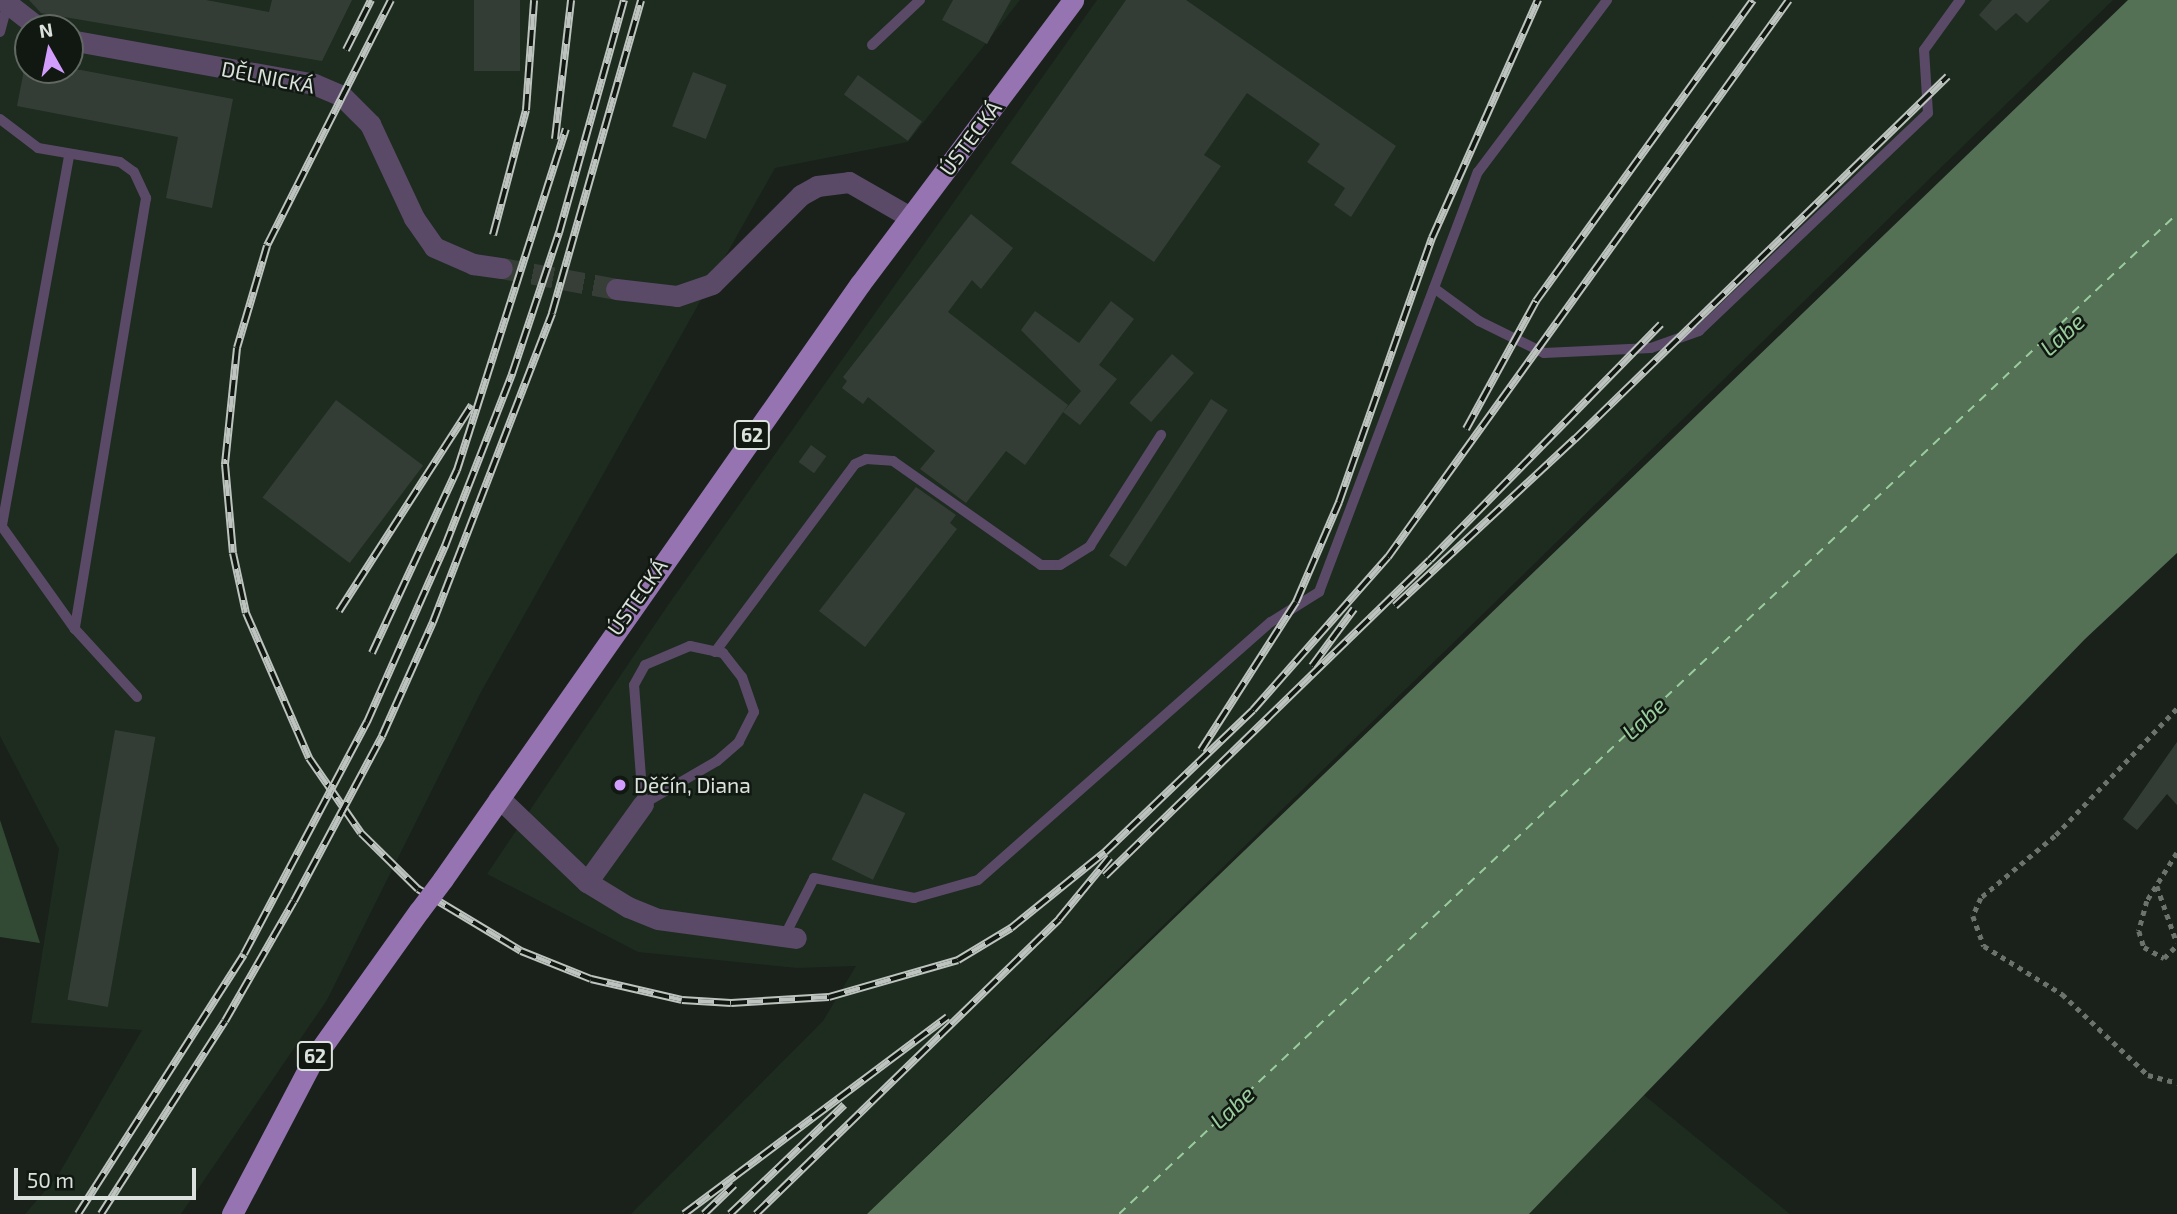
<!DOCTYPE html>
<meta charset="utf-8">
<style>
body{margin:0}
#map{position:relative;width:2177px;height:1214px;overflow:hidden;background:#19211a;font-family:"Exo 2",sans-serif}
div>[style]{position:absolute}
.built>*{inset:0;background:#1e2b1f}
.green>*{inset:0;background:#324a34}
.water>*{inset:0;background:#547156}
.ferry>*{height:2px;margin-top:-1px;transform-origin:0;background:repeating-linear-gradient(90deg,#9acd9e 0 9px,transparent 0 16px)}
.building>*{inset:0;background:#343d35;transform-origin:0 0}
.street-tunnel>*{height:21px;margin-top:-10.5px;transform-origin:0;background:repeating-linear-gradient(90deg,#363e37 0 21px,transparent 0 31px)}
.path>*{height:4.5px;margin-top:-2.25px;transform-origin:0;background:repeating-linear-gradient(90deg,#6c736d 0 5px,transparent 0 10px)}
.lane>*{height:10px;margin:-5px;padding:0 5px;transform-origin:5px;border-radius:5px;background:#5a4a68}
.street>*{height:21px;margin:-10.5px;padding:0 10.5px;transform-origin:10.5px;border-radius:10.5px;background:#5a4a68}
.primary>*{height:21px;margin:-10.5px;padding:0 10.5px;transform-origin:10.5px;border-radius:10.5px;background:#9574b1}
.rail>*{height:8px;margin-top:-4px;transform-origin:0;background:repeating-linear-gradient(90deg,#101811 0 16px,#bdc3be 0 32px);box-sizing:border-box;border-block:2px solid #bdc3be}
.primary-bridge>*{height:21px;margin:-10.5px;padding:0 10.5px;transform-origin:10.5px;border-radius:10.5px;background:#9574b1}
.dots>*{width:19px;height:19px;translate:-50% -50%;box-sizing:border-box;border:4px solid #101811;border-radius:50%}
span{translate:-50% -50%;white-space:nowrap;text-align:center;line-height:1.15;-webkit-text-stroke:5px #101811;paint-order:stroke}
.shield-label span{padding:2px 5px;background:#101811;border:2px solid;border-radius:5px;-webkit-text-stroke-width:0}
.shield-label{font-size:19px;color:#dbe1dc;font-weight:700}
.street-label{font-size:21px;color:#dbe1dc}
.poi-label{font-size:21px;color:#dbe1dc}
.left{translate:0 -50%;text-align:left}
.water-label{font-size:23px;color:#9acd9e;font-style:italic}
.north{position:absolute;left:14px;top:14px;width:70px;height:70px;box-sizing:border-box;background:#101811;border:2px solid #616862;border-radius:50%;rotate:351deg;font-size:19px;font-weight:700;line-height:28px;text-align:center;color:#dbe1dc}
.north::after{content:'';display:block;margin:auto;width:24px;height:32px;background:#d29dfd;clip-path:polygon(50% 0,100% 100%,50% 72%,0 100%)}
.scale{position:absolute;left:14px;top:1168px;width:182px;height:32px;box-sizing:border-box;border:4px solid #dbe1dc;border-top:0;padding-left:9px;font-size:21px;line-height:24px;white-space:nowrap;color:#dbe1dc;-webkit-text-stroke:5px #101811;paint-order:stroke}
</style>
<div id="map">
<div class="built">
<div style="clip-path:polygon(evenodd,0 0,1020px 0,908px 142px,775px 168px,481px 692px,327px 1000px,181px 1214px,25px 1214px,57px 1177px,142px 1030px,31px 1023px,59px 849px,0 736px,0 0,28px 28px,70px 28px,70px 70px,28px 70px,28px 28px)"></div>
<div style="clip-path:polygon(1097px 0,2113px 0,867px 1214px,631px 1214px,823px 1021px,856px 966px,797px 968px,638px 952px,487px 874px,668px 605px)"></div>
<div style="clip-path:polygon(1644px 1095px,1790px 1214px,1529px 1214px)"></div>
</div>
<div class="green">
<div style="clip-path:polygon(0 820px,40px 943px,0 937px)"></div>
</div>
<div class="water">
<div style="clip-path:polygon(2128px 0,2177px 0,2177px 553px,2085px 639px,1529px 1214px,867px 1214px)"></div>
</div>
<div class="ferry">
<div style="left:1119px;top:1214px;width:1456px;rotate:-43.39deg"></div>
</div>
<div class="building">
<div style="clip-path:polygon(29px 0,206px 0,269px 12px,272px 0,352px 0,322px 61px,41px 13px)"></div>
<div style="left:474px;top:0;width:46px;height:71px"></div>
<div style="clip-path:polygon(953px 0,1011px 0,987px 44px,942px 20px)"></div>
<div style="clip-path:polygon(1126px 0,1186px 0,1396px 146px,1351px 217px,1334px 205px,1345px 188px,1307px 162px,1320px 144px,1247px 93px,1204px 155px,1221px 166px,1154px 262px,1011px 163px)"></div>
<div style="clip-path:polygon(1992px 0,2050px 0,2027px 23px,2016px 13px,1996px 31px,1979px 15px)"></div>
<div style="clip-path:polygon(24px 70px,81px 70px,233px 99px,212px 208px,166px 198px,178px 137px,17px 106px)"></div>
<div style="left:693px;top:72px;width:36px;height:58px;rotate:21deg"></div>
<div style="left:858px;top:75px;width:79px;height:24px;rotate:36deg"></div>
<div style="clip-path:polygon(971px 214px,1013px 248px,981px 289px,972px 280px,948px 312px,1068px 405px,1063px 412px,1081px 391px,1021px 330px,1035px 311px,1079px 343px,1111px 301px,1134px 319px,1099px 365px,1117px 379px,1080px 425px,1063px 412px,1025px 465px,1006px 451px,966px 503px,920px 469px,935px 451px,868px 397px,863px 404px,842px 388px,847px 381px,843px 377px)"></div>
<div style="left:1172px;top:354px;width:29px;height:65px;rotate:41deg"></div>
<div style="left:1211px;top:399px;width:20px;height:187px;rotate:33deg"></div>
<div style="left:336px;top:400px;width:109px;height:122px;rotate:37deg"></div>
<div style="left:811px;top:445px;width:19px;height:21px;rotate:36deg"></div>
<div style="clip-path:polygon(916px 487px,956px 515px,950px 523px,957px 529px,865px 647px,819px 611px)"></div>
<div style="left:115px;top:730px;width:41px;height:274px;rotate:10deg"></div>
<div style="clip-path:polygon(2177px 742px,2177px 805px,2167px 794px,2137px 830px,2123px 819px)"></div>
<div style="left:864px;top:793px;width:46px;height:74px;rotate:26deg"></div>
</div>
<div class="street-tunnel">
<div style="left:502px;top:268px;width:116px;rotate:10.4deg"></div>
</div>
<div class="path">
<div style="left:2177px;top:709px;width:176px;rotate:133.8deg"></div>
<div style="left:2055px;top:836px;width:97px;rotate:140deg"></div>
<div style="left:1981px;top:898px;width:20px;rotate:114deg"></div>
<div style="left:1973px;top:916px;width:32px;rotate:70deg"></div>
<div style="left:1984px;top:946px;width:92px;rotate:31.6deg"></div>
<div style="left:2062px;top:994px;width:118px;rotate:43.3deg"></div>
<div style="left:2148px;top:1075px;width:30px;rotate:15deg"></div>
<div style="left:2177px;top:853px;width:57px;rotate:122deg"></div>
<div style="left:2147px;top:901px;width:31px;rotate:105deg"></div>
<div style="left:2139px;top:931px;width:17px;rotate:73deg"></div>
<div style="left:2144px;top:947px;width:23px;rotate:29deg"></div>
<div style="left:2164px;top:958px;width:18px;rotate:-45deg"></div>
<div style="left:2157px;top:886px;width:60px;rotate:70.7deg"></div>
</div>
<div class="lane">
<div style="left:0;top:32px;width:28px;rotate:-75deg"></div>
<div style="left:872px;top:45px;width:66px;rotate:-43.2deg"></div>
<div style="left:0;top:119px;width:48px;rotate:37.3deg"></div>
<div style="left:38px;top:148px;width:83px;rotate:9.7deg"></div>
<div style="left:120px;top:162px;width:17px;rotate:36deg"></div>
<div style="left:134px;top:172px;width:29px;rotate:65deg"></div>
<div style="left:146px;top:198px;width:437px;rotate:99.4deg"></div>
<div style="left:1434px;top:288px;width:56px;rotate:36.3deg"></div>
<div style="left:1479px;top:321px;width:72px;rotate:26.2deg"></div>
<div style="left:1544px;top:353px;width:107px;rotate:-2.7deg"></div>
<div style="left:1651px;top:348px;width:51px;rotate:-19.5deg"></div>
<div style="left:1699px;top:331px;width:316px;rotate:-43.6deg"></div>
<div style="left:1928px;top:113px;width:63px;rotate:-93.6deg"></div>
<div style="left:1924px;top:50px;width:62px;rotate:-54.2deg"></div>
<div style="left:0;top:524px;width:129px;rotate:54.5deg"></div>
<div style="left:75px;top:629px;width:92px;rotate:47.6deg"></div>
<div style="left:2px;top:525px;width:375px;rotate:-79.7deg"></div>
<div style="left:690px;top:646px;width:34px;rotate:12deg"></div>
<div style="left:723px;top:653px;width:31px;rotate:52deg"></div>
<div style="left:742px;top:677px;width:37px;rotate:71deg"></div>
<div style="left:754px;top:712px;width:34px;rotate:117deg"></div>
<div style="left:739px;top:742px;width:29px;rotate:139deg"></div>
<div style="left:717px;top:761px;width:86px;rotate:149.8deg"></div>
<div style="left:643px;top:804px;width:119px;rotate:-94.3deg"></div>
<div style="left:634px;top:685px;width:23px;rotate:-61deg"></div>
<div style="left:645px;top:665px;width:49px;rotate:-22.9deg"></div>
<div style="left:715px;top:652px;width:234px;rotate:-53.3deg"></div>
<div style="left:855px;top:464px;width:12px;rotate:-24deg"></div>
<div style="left:866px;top:459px;width:27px;rotate:4deg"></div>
<div style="left:893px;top:461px;width:181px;rotate:35.1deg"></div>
<div style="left:1041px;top:565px;width:19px"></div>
<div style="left:1060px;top:565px;width:36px;rotate:-32deg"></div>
<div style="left:1090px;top:546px;width:132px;rotate:-57.4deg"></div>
<div style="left:784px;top:937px;width:66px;rotate:-63deg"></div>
<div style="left:814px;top:878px;width:102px;rotate:11.3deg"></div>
<div style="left:914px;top:898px;width:66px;rotate:-15.7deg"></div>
<div style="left:978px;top:880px;width:390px;rotate:-41.4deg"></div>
<div style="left:1271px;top:622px;width:57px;rotate:-32deg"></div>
<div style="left:1319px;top:592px;width:449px;rotate:-69.3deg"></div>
<div style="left:1478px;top:172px;width:215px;rotate:-53.1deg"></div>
</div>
<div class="street">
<div style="left:3px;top:0;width:46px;rotate:37.9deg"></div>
<div style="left:70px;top:40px;width:248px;rotate:10.2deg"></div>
<div style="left:314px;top:84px;width:30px;rotate:23deg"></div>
<div style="left:342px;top:96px;width:40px;rotate:45deg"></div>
<div style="left:370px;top:124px;width:104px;rotate:64.9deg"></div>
<div style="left:414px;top:218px;width:35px;rotate:55deg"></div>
<div style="left:434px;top:247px;width:43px;rotate:23.6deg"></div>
<div style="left:473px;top:264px;width:29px;rotate:8deg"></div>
<div style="left:616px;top:289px;width:61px;rotate:6.5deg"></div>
<div style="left:677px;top:296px;width:37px;rotate:-19deg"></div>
<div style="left:712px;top:284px;width:126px;rotate:-45deg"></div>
<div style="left:801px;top:195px;width:18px;rotate:-29deg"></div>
<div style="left:817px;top:186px;width:32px;rotate:-7deg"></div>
<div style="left:849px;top:182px;width:70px;rotate:29.8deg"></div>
<div style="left:499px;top:798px;width:122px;rotate:43.7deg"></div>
<div style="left:587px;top:882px;width:48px;rotate:31.4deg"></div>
<div style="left:628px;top:907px;width:32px;rotate:22deg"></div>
<div style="left:658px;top:919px;width:139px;rotate:7.8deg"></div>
<div style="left:587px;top:882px;width:96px;rotate:-54.3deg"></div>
</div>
<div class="primary">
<div style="left:443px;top:879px;width:727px;rotate:-54.98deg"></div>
<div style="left:860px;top:284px;width:355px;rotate:-53.1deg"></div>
<div style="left:232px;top:1214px;width:176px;rotate:-62.3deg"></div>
<div style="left:314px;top:1058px;width:181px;rotate:-54.5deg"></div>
</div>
<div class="rail">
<div style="left:391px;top:0;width:275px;rotate:116.8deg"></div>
<div style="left:267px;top:246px;width:106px;rotate:106.4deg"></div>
<div style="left:237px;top:348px;width:117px;rotate:95.9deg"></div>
<div style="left:225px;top:464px;width:89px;rotate:84.9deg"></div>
<div style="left:233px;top:553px;width:61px;rotate:77.8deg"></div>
<div style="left:246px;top:613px;width:158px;rotate:66.5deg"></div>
<div style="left:309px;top:758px;width:91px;rotate:55.3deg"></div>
<div style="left:361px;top:833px;width:80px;rotate:44.5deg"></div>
<div style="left:418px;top:889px;width:120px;rotate:31deg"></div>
<div style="left:521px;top:951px;width:75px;rotate:21.8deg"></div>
<div style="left:591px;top:979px;width:93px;rotate:13deg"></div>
<div style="left:682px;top:1000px;width:49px;rotate:3.5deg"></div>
<div style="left:731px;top:1003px;width:98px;rotate:-3.5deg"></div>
<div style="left:829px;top:997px;width:134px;rotate:-16deg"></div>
<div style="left:958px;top:960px;width:62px;rotate:-31.1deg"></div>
<div style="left:1011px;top:928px;width:121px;rotate:-39deg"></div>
<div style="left:1105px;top:852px;width:205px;rotate:-43.8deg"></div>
<div style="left:1253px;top:710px;width:204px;rotate:-48.6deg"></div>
<div style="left:1388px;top:557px;width:686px;rotate:-54.25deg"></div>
<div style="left:346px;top:50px;width:56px;rotate:-63.4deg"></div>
<div style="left:555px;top:139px;width:140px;rotate:-83.4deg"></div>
<div style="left:493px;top:235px;width:129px;rotate:-75.2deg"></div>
<div style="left:526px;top:110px;width:110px;rotate:-85.8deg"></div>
<div style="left:1466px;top:429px;width:146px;rotate:-61.3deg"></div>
<div style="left:1536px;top:301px;width:371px;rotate:-54.2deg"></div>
<div style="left:1395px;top:606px;width:246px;rotate:-42.9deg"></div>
<div style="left:1575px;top:439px;width:520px;rotate:-44.22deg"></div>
<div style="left:339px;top:611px;width:245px;rotate:-57.2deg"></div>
<div style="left:372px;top:653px;width:202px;rotate:-65.1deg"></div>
<div style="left:457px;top:470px;width:358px;rotate:-72.3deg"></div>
<div style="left:1312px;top:666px;width:71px;rotate:-53.6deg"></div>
<div style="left:1201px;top:750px;width:176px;rotate:-57.3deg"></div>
<div style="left:1296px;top:602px;width:109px;rotate:-66.7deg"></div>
<div style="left:1339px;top:502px;width:280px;rotate:-70.6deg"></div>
<div style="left:1432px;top:238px;width:261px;rotate:-66deg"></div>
<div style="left:1105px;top:876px;width:453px;rotate:-44.2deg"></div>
<div style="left:1430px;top:560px;width:330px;rotate:-45.6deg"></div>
<div style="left:78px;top:1214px;width:308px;rotate:-57.4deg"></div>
<div style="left:244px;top:954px;width:263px;rotate:-62.1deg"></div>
<div style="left:367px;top:722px;width:193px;rotate:-66.1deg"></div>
<div style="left:445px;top:546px;width:185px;rotate:-68.7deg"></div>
<div style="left:512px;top:374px;width:149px;rotate:-71.6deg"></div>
<div style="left:559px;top:233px;width:242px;rotate:-74.4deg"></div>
<div style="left:101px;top:1214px;width:229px;rotate:-57.3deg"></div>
<div style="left:225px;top:1021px;width:138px;rotate:-60.1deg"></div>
<div style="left:294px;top:901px;width:187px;rotate:-61.9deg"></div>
<div style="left:382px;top:736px;width:125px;rotate:-65.9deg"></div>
<div style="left:433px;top:622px;width:331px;rotate:-68.9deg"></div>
<div style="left:552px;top:313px;width:325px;rotate:-74.1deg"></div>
<div style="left:684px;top:1214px;width:329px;rotate:-36.8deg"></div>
<div style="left:704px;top:1214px;width:42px;rotate:-44deg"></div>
<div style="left:730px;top:1214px;width:158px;rotate:-43.7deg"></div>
<div style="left:756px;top:1214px;width:423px;rotate:-44.2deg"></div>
<div style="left:1059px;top:919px;width:80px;rotate:-50.6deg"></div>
</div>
<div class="primary-bridge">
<div style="left:419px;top:911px;width:40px;rotate:-53deg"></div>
</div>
<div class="dots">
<div style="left:620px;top:785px;background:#d29dfd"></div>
</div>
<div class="shield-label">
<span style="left:752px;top:435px">62</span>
<span style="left:315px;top:1056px">62</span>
</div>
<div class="street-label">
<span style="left:268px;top:77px;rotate:11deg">DĚLNICKÁ</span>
<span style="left:970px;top:138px;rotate:-53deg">ÚSTECKÁ</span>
<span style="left:637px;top:597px;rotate:-55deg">ÚSTECKÁ</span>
</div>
<div class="poi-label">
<span class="left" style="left:634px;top:785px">Děčín, Diana</span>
</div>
<div class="water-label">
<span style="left:2062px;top:334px;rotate:-42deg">Labe</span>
<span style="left:1644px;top:718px;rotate:-43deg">Labe</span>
<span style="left:1232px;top:1107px;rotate:-43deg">Labe</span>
</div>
<div class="north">N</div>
<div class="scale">50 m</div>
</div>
